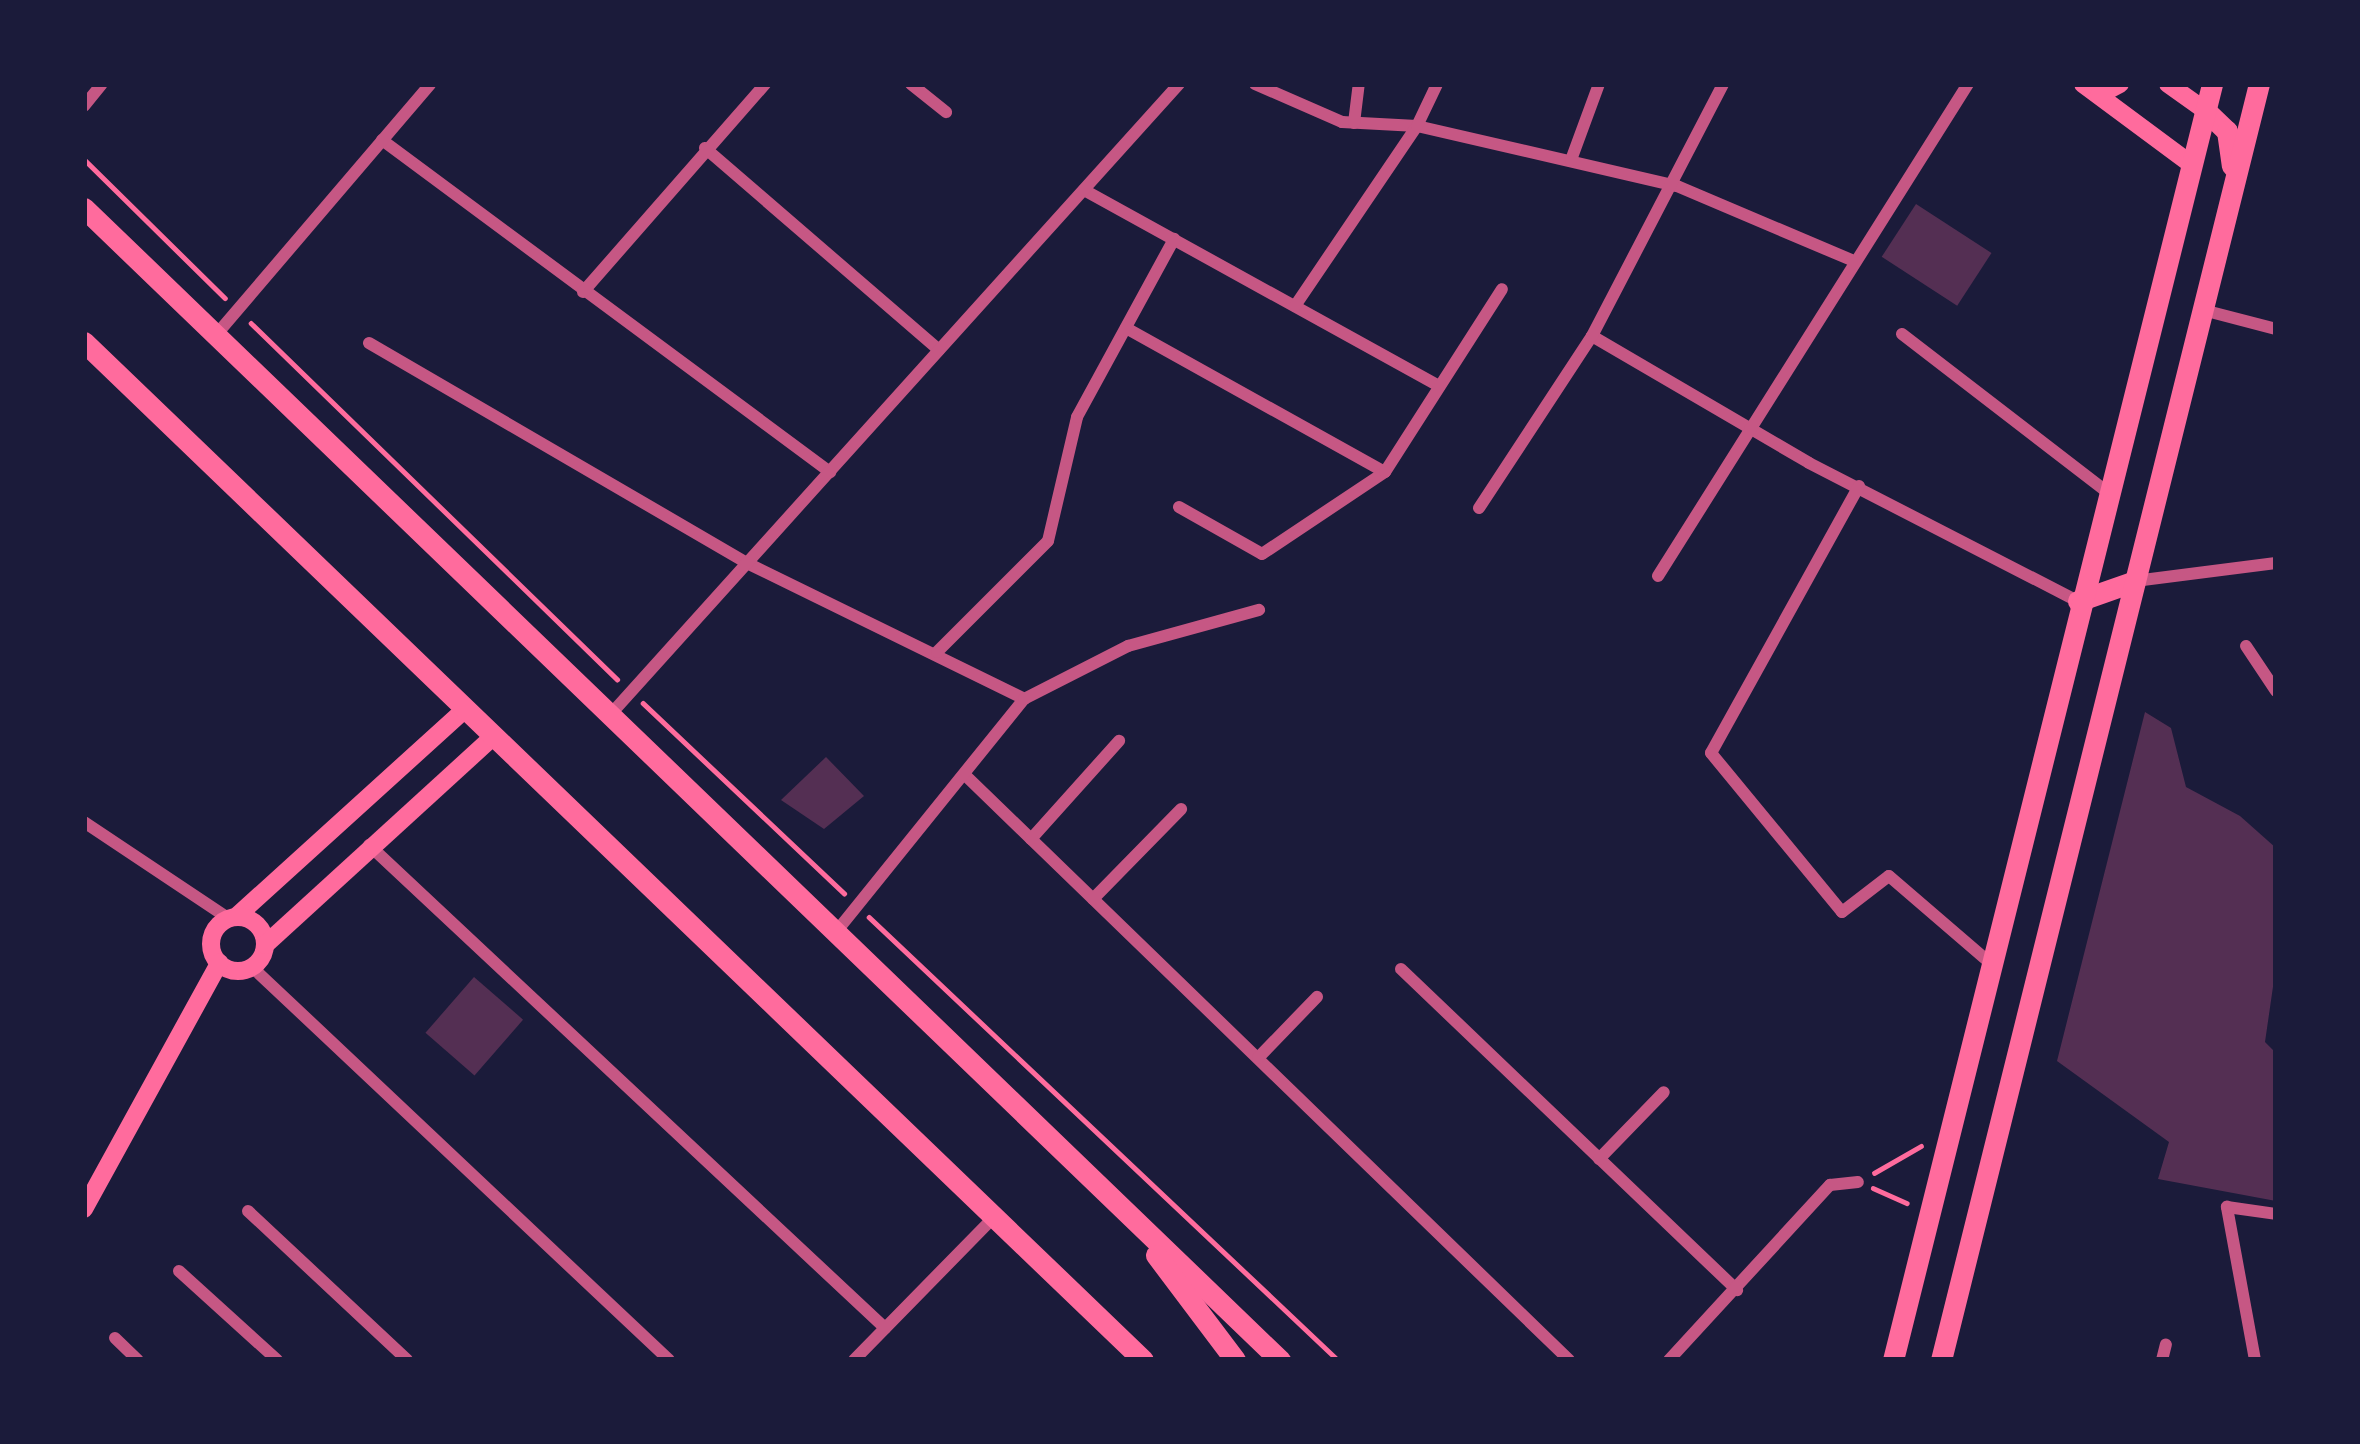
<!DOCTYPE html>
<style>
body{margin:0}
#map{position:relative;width:2360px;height:1444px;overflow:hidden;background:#1b1b3a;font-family:Montserrat,sans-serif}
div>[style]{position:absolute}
.building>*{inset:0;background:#542f53;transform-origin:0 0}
.path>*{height:4.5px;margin:-2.25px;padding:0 2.25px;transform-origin:2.25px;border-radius:2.25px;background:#ff6b9d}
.minor>*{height:12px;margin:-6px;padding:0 6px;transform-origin:6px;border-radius:6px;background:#c65784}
.secondary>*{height:18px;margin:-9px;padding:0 9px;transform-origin:9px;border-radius:9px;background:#ff6b9d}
.secondary>.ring{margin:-9px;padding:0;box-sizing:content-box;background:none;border:18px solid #ff6b9d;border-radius:50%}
.primary>*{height:21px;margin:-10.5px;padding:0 10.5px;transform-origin:10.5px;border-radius:10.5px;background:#ff6b9d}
.trunk>*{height:21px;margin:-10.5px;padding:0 10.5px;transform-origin:10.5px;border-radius:10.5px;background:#ff6b9d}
span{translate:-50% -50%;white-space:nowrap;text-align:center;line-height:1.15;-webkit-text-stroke:12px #1b1b3a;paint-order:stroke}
.frame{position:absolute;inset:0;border:87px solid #1b1b3a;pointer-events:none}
</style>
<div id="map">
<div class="building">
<div style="left:1916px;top:204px;width:90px;height:63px;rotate:33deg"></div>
<div style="clip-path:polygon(2145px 712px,2171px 728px,2186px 787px,2240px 816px,2276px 848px,2276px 966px,2265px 1042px,2276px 1053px,2276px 1201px,2158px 1179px,2169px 1142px,2057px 1061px)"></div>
<div style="clip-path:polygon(826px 757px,864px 796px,824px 829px,781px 800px)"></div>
<div style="left:474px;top:977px;width:65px;height:74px;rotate:41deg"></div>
</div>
<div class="path">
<div style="left:84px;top:159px;width:198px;rotate:44.6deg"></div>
<div style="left:251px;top:323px;width:511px;rotate:44.21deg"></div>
<div style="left:643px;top:703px;width:277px;rotate:43.4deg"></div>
<div style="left:869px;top:917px;width:645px;rotate:43.37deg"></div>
<div style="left:1874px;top:1173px;width:54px;rotate:-29.9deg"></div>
<div style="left:1873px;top:1188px;width:37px;rotate:24deg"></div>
</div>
<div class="minor">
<div style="left:911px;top:84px;width:45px;rotate:38.7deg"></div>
<div style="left:1255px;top:84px;width:95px;rotate:23.6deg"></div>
<div style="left:1342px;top:122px;width:75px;rotate:3.1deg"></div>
<div style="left:1417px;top:126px;width:267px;rotate:13deg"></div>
<div style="left:1677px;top:186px;width:189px;rotate:23deg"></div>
<div style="left:84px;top:106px;width:28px;rotate:-51deg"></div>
<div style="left:1354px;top:123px;width:39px;rotate:-83deg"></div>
<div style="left:382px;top:140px;width:558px;rotate:36.54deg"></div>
<div style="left:705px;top:148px;width:309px;rotate:40.8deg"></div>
<div style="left:1571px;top:160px;width:81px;rotate:-69.8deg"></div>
<div style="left:1084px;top:190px;width:406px;rotate:28.9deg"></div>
<div style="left:583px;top:292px;width:276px;rotate:-48.8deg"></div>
<div style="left:1295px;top:306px;width:217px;rotate:-55.9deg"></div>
<div style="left:1417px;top:126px;width:47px;rotate:-64.5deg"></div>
<div style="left:2203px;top:310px;width:75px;rotate:14.6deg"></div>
<div style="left:1126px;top:328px;width:296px;rotate:29.1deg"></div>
<div style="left:1902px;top:334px;width:259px;rotate:37.6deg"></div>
<div style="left:216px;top:335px;width:330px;rotate:-49.5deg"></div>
<div style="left:1592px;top:336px;width:251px;rotate:30.3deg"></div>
<div style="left:1809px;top:463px;width:302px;rotate:27.2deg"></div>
<div style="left:369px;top:343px;width:437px;rotate:30.2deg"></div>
<div style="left:747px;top:563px;width:309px;rotate:26.1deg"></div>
<div style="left:1859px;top:486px;width:305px;rotate:119deg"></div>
<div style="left:1711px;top:753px;width:206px;rotate:50.5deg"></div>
<div style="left:1842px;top:912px;width:59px;rotate:-37.5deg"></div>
<div style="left:1889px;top:876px;width:133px;rotate:40.7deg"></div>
<div style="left:1179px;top:507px;width:95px;rotate:29.5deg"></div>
<div style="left:1262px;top:554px;width:148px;rotate:-33.7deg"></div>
<div style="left:1385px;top:472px;width:217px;rotate:-57.4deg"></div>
<div style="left:1479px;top:508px;width:206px;rotate:-56.7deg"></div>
<div style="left:1592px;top:336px;width:284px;rotate:-62.5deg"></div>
<div style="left:1658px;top:576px;width:582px;rotate:-57.79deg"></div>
<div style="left:2135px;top:581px;width:142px;rotate:-7.3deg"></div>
<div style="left:2246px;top:646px;width:54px;rotate:56.3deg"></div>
<div style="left:937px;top:652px;width:157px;rotate:-45deg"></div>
<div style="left:1048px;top:541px;width:127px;rotate:-76.8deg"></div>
<div style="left:1077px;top:417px;width:203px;rotate:-61.4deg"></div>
<div style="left:610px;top:715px;width:850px;rotate:-47.96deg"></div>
<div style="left:965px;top:775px;width:841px;rotate:44.08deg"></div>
<div style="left:84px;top:822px;width:173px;rotate:33.7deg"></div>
<div style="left:1031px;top:839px;width:132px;rotate:-48.1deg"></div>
<div style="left:369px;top:845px;width:707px;rotate:43.11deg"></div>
<div style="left:1093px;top:899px;width:126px;rotate:-45.6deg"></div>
<div style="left:836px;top:932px;width:299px;rotate:-51.1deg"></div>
<div style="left:1024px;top:699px;width:117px;rotate:-27deg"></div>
<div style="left:1128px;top:646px;width:136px;rotate:-15.4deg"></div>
<div style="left:252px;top:967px;width:573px;rotate:43.3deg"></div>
<div style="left:1401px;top:969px;width:465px;rotate:43.7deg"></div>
<div style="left:1258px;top:1058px;width:85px;rotate:-46deg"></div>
<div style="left:1599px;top:1159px;width:93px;rotate:-45.9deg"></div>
<div style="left:248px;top:1211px;width:218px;rotate:43.1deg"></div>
<div style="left:179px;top:1271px;width:132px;rotate:42.2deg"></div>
<div style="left:115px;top:1338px;width:32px;rotate:44deg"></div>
<div style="left:854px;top:1360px;width:200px;rotate:-45.6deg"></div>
<div style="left:1669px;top:1360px;width:238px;rotate:-47.4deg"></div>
<div style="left:1830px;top:1185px;width:28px;rotate:-6deg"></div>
<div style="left:2162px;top:1360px;width:16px;rotate:-76deg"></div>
<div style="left:2255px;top:1360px;width:156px;rotate:-100.4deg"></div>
<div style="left:2227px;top:1207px;width:49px;rotate:8.1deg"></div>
</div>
<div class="secondary">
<div style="left:2083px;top:84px;width:136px;rotate:36.6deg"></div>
<div style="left:2168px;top:84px;width:47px;rotate:35.4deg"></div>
<div style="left:2099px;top:95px;width:24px;rotate:-28deg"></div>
<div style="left:237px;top:916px;width:308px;rotate:-42.2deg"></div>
<div class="ring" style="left:211px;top:917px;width:36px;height:36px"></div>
<div style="left:265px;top:945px;width:310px;rotate:-42.4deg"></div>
<div style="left:84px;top:1209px;width:281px;rotate:-61.2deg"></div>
</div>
<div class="primary">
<div style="left:2206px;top:111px;width:29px;rotate:44deg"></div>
<div style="left:2227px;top:131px;width:35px;rotate:82deg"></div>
<div style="left:2078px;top:601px;width:60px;rotate:-19.3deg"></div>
<div style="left:1893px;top:1360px;width:1315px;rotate:-75.96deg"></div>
<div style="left:1941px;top:1360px;width:1315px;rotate:-76.01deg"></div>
</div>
<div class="trunk">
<div style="left:84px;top:208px;width:1661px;rotate:43.93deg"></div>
<div style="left:84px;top:342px;width:1469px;rotate:43.87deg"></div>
<div style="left:1156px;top:1255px;width:131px;rotate:53deg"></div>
</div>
<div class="frame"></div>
</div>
